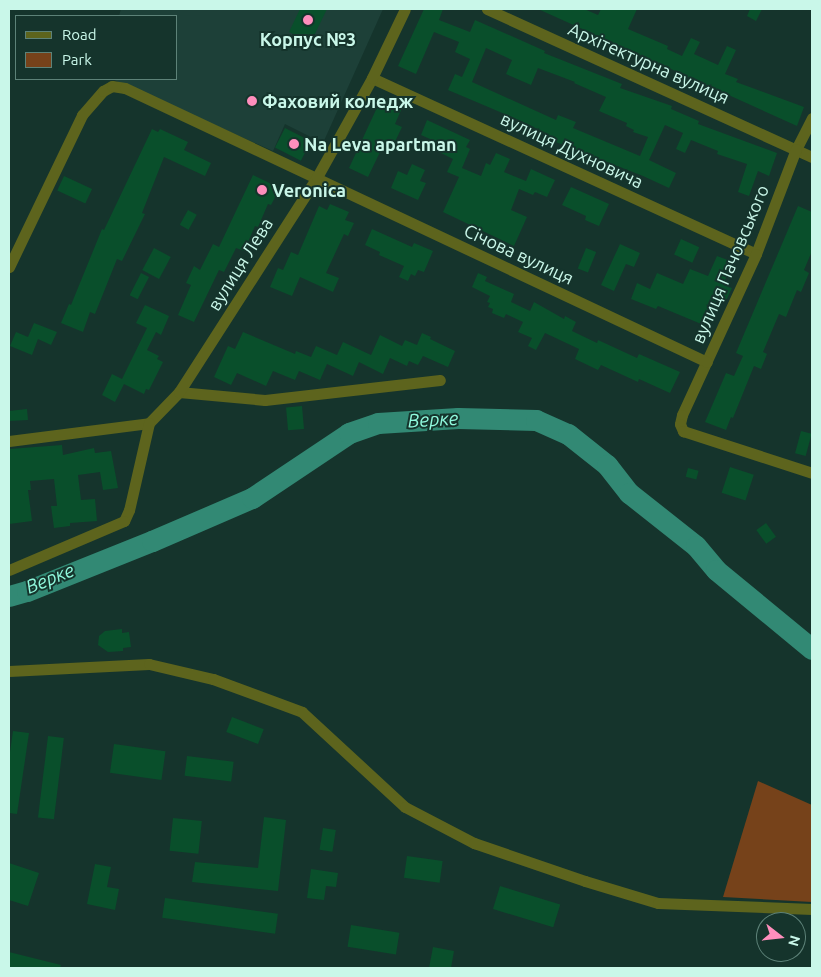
<!DOCTYPE html>
<meta charset="utf-8">
<style>
body{margin:0}
#map{position:relative;width:821px;height:977px;overflow:hidden;background:#15342c;font-family:Ubuntu,sans-serif}
div>[style]{position:absolute}
.built>*{inset:0;background:#1d4038}
.green>*{inset:0;background:#76421a}
.river>*{height:21px;margin:-10.5px;padding:0 10.5px;transform-origin:10.5px;border-radius:10.5px;background:#328974}
.building>*{inset:0;background:#094f2b;transform-origin:0 0}
.minor>*{height:11px;margin:-5.5px;padding:0 5.5px;transform-origin:5.5px;border-radius:5.5px;background:#5d641d}
.dots>*{width:14px;height:14px;translate:-50% -50%;box-sizing:border-box;border:2px solid #15342c;border-radius:50%}
span{translate:-50% -50%;white-space:nowrap;text-align:center;line-height:1.15;-webkit-text-stroke:4px #15342c;paint-order:stroke}
.poi-label{font-size:18px;color:#c9f7e9;font-weight:700}
.left{translate:0 -50%;text-align:left}
.street-label{font-size:18px;color:#c9f7e9}
.water-label{font-size:19px;color:#90f9dd;font-style:italic}
.frame{position:absolute;inset:0;border:10px solid #c9f7e9;pointer-events:none}
.legend{position:absolute;left:15px;top:15px;width:162px;height:65px;box-sizing:border-box;background:#15342c;border:1px solid #5d8278;margin:0;padding:6px 9px;list-style:none;font-size:15px;color:#c9f7e9}
.legend li{display:flex;align-items:center;gap:10px;height:25px}
.legend b{width:25px;border:1px solid #5d8278}
.north{position:absolute;left:756px;top:912px;width:50px;height:50px;box-sizing:border-box;background:#15342c;border:1px solid #5d8278;border-radius:50%;rotate:106deg;font-size:14px;font-weight:700;line-height:20px;text-align:center;color:#c9f7e9}
.north::after{content:'';display:block;margin:auto;width:18px;height:22px;background:#fe8ebc;clip-path:polygon(50% 0,100% 100%,50% 72%,0 100%)}
</style>
<div id="map">
<div class="built">
<div style="clip-path:polygon(121px 9px,383px 9px,323px 143px,285px 124px,273px 151px,112px 79px,176px 79px,176px 16px,119px 16px)"></div>
</div>
<div class="green">
<div style="clip-path:polygon(758px 781px,812px 805px,812px 902px,723px 897px)"></div>
</div>
<div class="river">
<div style="left:9px;top:596px;width:19px;rotate:-16deg"></div>
<div style="left:27px;top:591px;width:135px;rotate:-21.8deg"></div>
<div style="left:152px;top:541px;width:109px;rotate:-23.3deg"></div>
<div style="left:252px;top:498px;width:117px;rotate:-33.8deg"></div>
<div style="left:349px;top:433px;width:31px;rotate:-19deg"></div>
<div style="left:378px;top:423px;width:80px;rotate:-3.6deg"></div>
<div style="left:458px;top:418px;width:78px;rotate:1.5deg"></div>
<div style="left:536px;top:420px;width:35px;rotate:24deg"></div>
<div style="left:568px;top:434px;width:50px;rotate:38.5deg"></div>
<div style="left:607px;top:465px;width:36px;rotate:52deg"></div>
<div style="left:629px;top:493px;width:85px;rotate:38.3deg"></div>
<div style="left:696px;top:546px;width:31px;rotate:50deg"></div>
<div style="left:716px;top:570px;width:124px;rotate:39.5deg"></div>
</div>
<div class="building">
<div style="clip-path:polygon(300px 9px,327px 9px,311px 42px,289px 32px)"></div>
<div style="clip-path:polygon(evenodd,424px 9px,443px 9px,439px 20px,470px 32px,475px 20px,545px 51px,544px 53px,622px 84px,620px 88px,672px 106px,671px 109px,699px 121px,698px 124px,777px 153px,769px 176px,758px 171px,749px 196px,738px 192px,747px 164px,717px 154px,718px 151px,691px 140px,685px 153px,676px 149px,683px 133px,665px 125px,649px 160px,676px 173px,669px 188px,643px 176px,548px 139px,550px 136px,528px 124px,448px 90px,455px 74px,462px 77px,470px 59px,455px 52px,459px 42px,434px 32px,416px 74px,398px 66px,424px 9px,486px 48px,512px 60px,506px 74px,531px 85px,538px 68px,575px 82px,574px 83px,606px 97px,599px 111px,627px 123px,626px 126px,634px 130px,633px 132px,648px 137px,640px 156px,573px 128px,576px 122px,558px 115px,556px 120px,472px 82px,486px 48px)"></div>
<div style="clip-path:polygon(538px 9px,584px 9px,598px 15px,601px 9px,637px 9px,628px 29px,668px 46px,667px 49px,682px 56px,691px 38px,700px 42px,694px 54px,718px 65px,727px 46px,736px 50px,725px 74px,738px 79px,736px 82px,804px 107px,797px 126px)"></div>
<div style="clip-path:polygon(750px 9px,762px 9px,756px 21px,747px 16px)"></div>
<div style="clip-path:polygon(381px 99px,402px 108px,395px 124px,402px 127px,393px 146px,386px 142px,382px 148px,368px 177px,349px 168px)"></div>
<div style="clip-path:polygon(427px 120px,470px 140px,466px 147px,470px 149px,462px 168px,481px 176px,486px 163px,490px 165px,496px 153px,510px 159px,504px 172px,526px 181px,531px 169px,555px 180px,547px 197px,535px 192px,533px 195px,519px 189px,511px 210px,527px 217px,514px 246px,443px 212px,459px 177px,447px 172px,453px 159px,427px 146px,430px 139px,421px 135px)"></div>
<div style="left:285px;top:128px;width:29px;height:22px;rotate:27deg"></div>
<div style="clip-path:polygon(152px 129px,158px 132px,160px 129px,188px 142px,184px 150px,211px 163px,205px 176px,164px 157px,142px 213px,145px 214px,122px 261px,117px 259px,95px 314px,90px 312px,83px 332px,61px 323px,69px 304px,71px 305px,102px 229px,104px 230px)"></div>
<div style="clip-path:polygon(412px 164px,425px 170px,420px 181px,426px 183px,418px 200px,391px 188px,398px 171px,407px 175px)"></div>
<div style="clip-path:polygon(253px 175px,280px 188px,271px 205px,268px 204px,258px 227px,255px 226px,244px 251px,236px 248px,224px 272px,219px 270px,194px 322px,178px 315px,191px 285px,186px 283px,194px 266px,200px 270px,213px 244px,219px 247px)"></div>
<div style="left:64px;top:176px;width:31px;height:16px;rotate:25deg"></div>
<div style="clip-path:polygon(571px 187px,609px 204px,599px 226px,585px 220px,586px 216px,562px 205px)"></div>
<div style="clip-path:polygon(330px 204px,349px 212px,345px 220px,354px 223px,348px 236px,344px 234px,326px 273px,339px 278px,333px 292px,300px 277px,292px 296px,270px 287px,278px 268px,283px 270px,291px 252px,298px 255px,319px 206px,327px 210px)"></div>
<div style="clip-path:polygon(798px 206px,812px 212px,812px 251px,804px 270px,809px 273px,801px 292px,797px 290px,786px 317px,779px 314px,763px 352px,767px 354px,761px 369px,754px 366px,733px 418px,731px 417px,726px 430px,705px 422px,726px 373px,734px 376px,743px 356px,736px 353px)"></div>
<div style="left:188px;top:210px;width:10px;height:17px;rotate:29deg"></div>
<div style="clip-path:polygon(372px 229px,412px 247px,414px 243px,433px 251px,424px 272px,418px 270px,415px 276px,411px 274px,408px 281px,399px 277px,404px 266px,379px 255px,380px 252px,365px 245px)"></div>
<div style="left:681px;top:239px;width:20px;height:17px;rotate:24deg"></div>
<div style="clip-path:polygon(620px 244px,640px 253px,634px 267px,626px 264px,614px 291px,601px 285px)"></div>
<div style="left:154px;top:248px;width:19px;height:25px;rotate:28deg"></div>
<div style="left:586px;top:248px;width:11px;height:22px;rotate:22deg"></div>
<div style="clip-path:polygon(717px 256px,733px 262px,723px 285px,732px 288px,725px 303px,717px 300px,706px 326px,658px 306px,656px 309px,631px 299px,637px 283px,650px 289px,657px 273px,683px 284px,690px 269px,708px 276px)"></div>
<div style="left:141px;top:273px;width:9px;height:25px;rotate:27deg"></div>
<div style="clip-path:polygon(478px 273px,487px 277px,485px 281px,514px 294px,511px 302px,530px 311px,534px 302px,564px 319px,565px 316px,576px 322px,572px 331px,597px 343px,598px 340px,637px 358px,639px 354px,680px 372px,670px 393px,639px 379px,638px 382px,601px 365px,598px 370px,575px 359px,579px 349px,545px 333px,536px 350px,528px 346px,532px 338px,518px 332px,523px 322px,506px 314px,504px 318px,492px 313px,493px 309px,488px 307px,490px 303px,487px 302px,490px 296px,472px 287px)"></div>
<div style="clip-path:polygon(145px 305px,169px 316px,161px 335px,156px 332px,147px 350px,159px 356px,157px 359px,163px 362px,149px 390px,146px 389px,144px 394px,124px 384px,115px 402px,102px 395px,112px 374px,122px 379px,147px 328px,136px 323px)"></div>
<div style="clip-path:polygon(34px 323px,57px 332px,51px 345px,38px 339px,32px 355px,10px 346px,16px 332px,28px 337px)"></div>
<div style="clip-path:polygon(243px 332px,295px 354px,296px 351px,311px 357px,316px 346px,337px 355px,343px 342px,371px 355px,380px 335px,402px 346px,405px 340px,417px 345px,422px 333px,431px 337px,430px 339px,455px 351px,448px 367px,423px 356px,418px 365px,409px 361px,407px 366px,390px 358px,383px 374px,359px 362px,353px 376px,327px 364px,320px 380px,299px 371px,295px 380px,273px 371px,266px 386px,237px 373px,231px 385px,214px 377px,228px 346px,235px 349px)"></div>
<div style="left:302px;top:406px;width:23px;height:16px;rotate:85deg"></div>
<div style="clip-path:polygon(27px 409px,28px 420px,9px 421px,9px 411px)"></div>
<div style="left:801px;top:431px;width:11px;height:23px;rotate:15deg"></div>
<div style="clip-path:polygon(62px 445px,63px 455px,94px 448px,95px 453px,111px 451px,118px 488px,103px 490px,100px 472px,78px 475px,81px 500px,95px 499px,97px 521px,70px 523px,70px 526px,54px 528px,51px 506px,57px 506px,54px 479px,30px 481px,31px 490px,28px 490px,32px 521px,9px 524px,9px 449px)"></div>
<div style="left:730px;top:467px;width:25px;height:27px;rotate:18deg"></div>
<div style="left:688px;top:468px;width:11px;height:9px;rotate:15deg"></div>
<div style="left:766px;top:523px;width:17px;height:12px;rotate:54deg"></div>
<div style="clip-path:polygon(122px 629px,122px 633px,129px 632px,131px 647px,123px 648px,123px 651px,108px 652px,98px 645px,99px 636px,105px 631px)"></div>
<div style="left:232px;top:717px;width:34px;height:16px;rotate:21deg"></div>
<div style="clip-path:polygon(13px 731px,29px 733px,17px 814px,9px 813px,9px 759px)"></div>
<div style="left:48px;top:736px;width:16px;height:82px;rotate:7deg"></div>
<div style="left:114px;top:744px;width:52px;height:29px;rotate:8deg"></div>
<div style="left:187px;top:756px;width:47px;height:20px;rotate:7deg"></div>
<div style="clip-path:polygon(264px 817px,286px 820px,278px 891px,192px 882px,195px 862px,258px 868px)"></div>
<div style="left:173px;top:818px;width:29px;height:33px;rotate:6deg"></div>
<div style="left:323px;top:828px;width:13px;height:22px;rotate:9deg"></div>
<div style="left:407px;top:856px;width:36px;height:22px;rotate:8deg"></div>
<div style="clip-path:polygon(9px 863px,39px 873px,28px 906px,9px 900px)"></div>
<div style="clip-path:polygon(95px 864px,111px 867px,107px 887px,119px 889px,115px 910px,87px 904px)"></div>
<div style="clip-path:polygon(311px 869px,338px 873px,336px 887px,326px 886px,324px 900px,307px 898px)"></div>
<div style="left:500px;top:886px;width:63px;height:24px;rotate:17deg"></div>
<div style="left:165px;top:898px;width:114px;height:20px;rotate:8deg"></div>
<div style="left:351px;top:925px;width:49px;height:22px;rotate:9deg"></div>
<div style="clip-path:polygon(433px 947px,454px 951px,451px 968px,429px 968px)"></div>
<div style="clip-path:polygon(9px 952px,61px 965px,60px 968px,9px 968px)"></div>
</div>
<div class="minor">
<div style="left:487px;top:9px;width:357px;rotate:24.5deg"></div>
<div style="left:372px;top:78px;width:422px;rotate:24.6deg"></div>
<div style="left:812px;top:118px;width:35px;rotate:117deg"></div>
<div style="left:796px;top:149px;width:112px;rotate:110.9deg"></div>
<div style="left:756px;top:254px;width:177px;rotate:114.7deg"></div>
<div style="left:682px;top:415px;width:9px;rotate:103deg"></div>
<div style="left:680px;top:424px;width:8px;rotate:67deg"></div>
<div style="left:683px;top:431px;width:136px;rotate:18deg"></div>
<div style="left:9px;top:267px;width:169px;rotate:-64.3deg"></div>
<div style="left:82px;top:115px;width:32px;rotate:-49deg"></div>
<div style="left:103px;top:91px;width:10px;rotate:-29deg"></div>
<div style="left:112px;top:86px;width:13px;rotate:9deg"></div>
<div style="left:125px;top:88px;width:643px;rotate:25.21deg"></div>
<div style="left:179px;top:392px;width:86px;rotate:5.3deg"></div>
<div style="left:265px;top:400px;width:176px;rotate:-6.5deg"></div>
<div style="left:149px;top:423px;width:43px;rotate:-45.9deg"></div>
<div style="left:179px;top:392px;width:255px;rotate:-57.3deg"></div>
<div style="left:317px;top:177px;width:113px;rotate:-60.9deg"></div>
<div style="left:372px;top:78px;width:76px;rotate:-64.4deg"></div>
<div style="left:9px;top:441px;width:141px;rotate:-7.3deg"></div>
<div style="left:149px;top:423px;width:89px;rotate:102.9deg"></div>
<div style="left:129px;top:510px;width:12px;rotate:114deg"></div>
<div style="left:124px;top:521px;width:125px;rotate:156.9deg"></div>
<div style="left:9px;top:671px;width:140px;rotate:-2.9deg"></div>
<div style="left:149px;top:664px;width:66px;rotate:13.2deg"></div>
<div style="left:213px;top:679px;width:95px;rotate:20.3deg"></div>
<div style="left:302px;top:712px;width:140px;rotate:42.7deg"></div>
<div style="left:405px;top:807px;width:78px;rotate:27.6deg"></div>
<div style="left:474px;top:843px;width:117px;rotate:18.9deg"></div>
<div style="left:585px;top:881px;width:76px;rotate:16.8deg"></div>
<div style="left:658px;top:903px;width:154px;rotate:2.2deg"></div>
</div>
<div class="dots">
<div style="left:308px;top:20px;background:#fe8ebc"></div>
<div style="left:252px;top:101px;background:#fe8ebc"></div>
<div style="left:294px;top:144px;background:#fe8ebc"></div>
<div style="left:262px;top:190px;background:#fe8ebc"></div>
</div>
<div class="poi-label">
<span style="left:308px;top:39px">Корпус №3</span>
<span class="left" style="left:262px;top:101px">Фаховий коледж</span>
<span class="left" style="left:304px;top:144px">Na Leva apartman</span>
<span class="left" style="left:272px;top:190px">Veronica</span>
</div>
<div class="street-label">
<span style="left:649px;top:63px;rotate:24deg">Архітектурна вулиця</span>
<span style="left:572px;top:150px;rotate:25deg">вулиця Духновича</span>
<span style="left:519px;top:254px;rotate:25deg">Січова вулиця</span>
<span style="left:240px;top:264px;rotate:-58deg">вулиця Лева</span>
<span style="left:730px;top:264px;rotate:-67deg">вулиця Пачовського</span>
</div>
<div class="water-label">
<span style="left:433px;top:420px;rotate:-3deg">Верке</span>
<span style="left:50px;top:579px;rotate:-22deg">Верке</span>
</div>
<div class="frame"></div>
<ul class="legend">
<li><b style="height:6px;background:#5d641d"></b>Road</li>
<li><b style="height:14px;background:#76421a"></b>Park</li>
</ul>
<div class="north">N</div>
</div>
